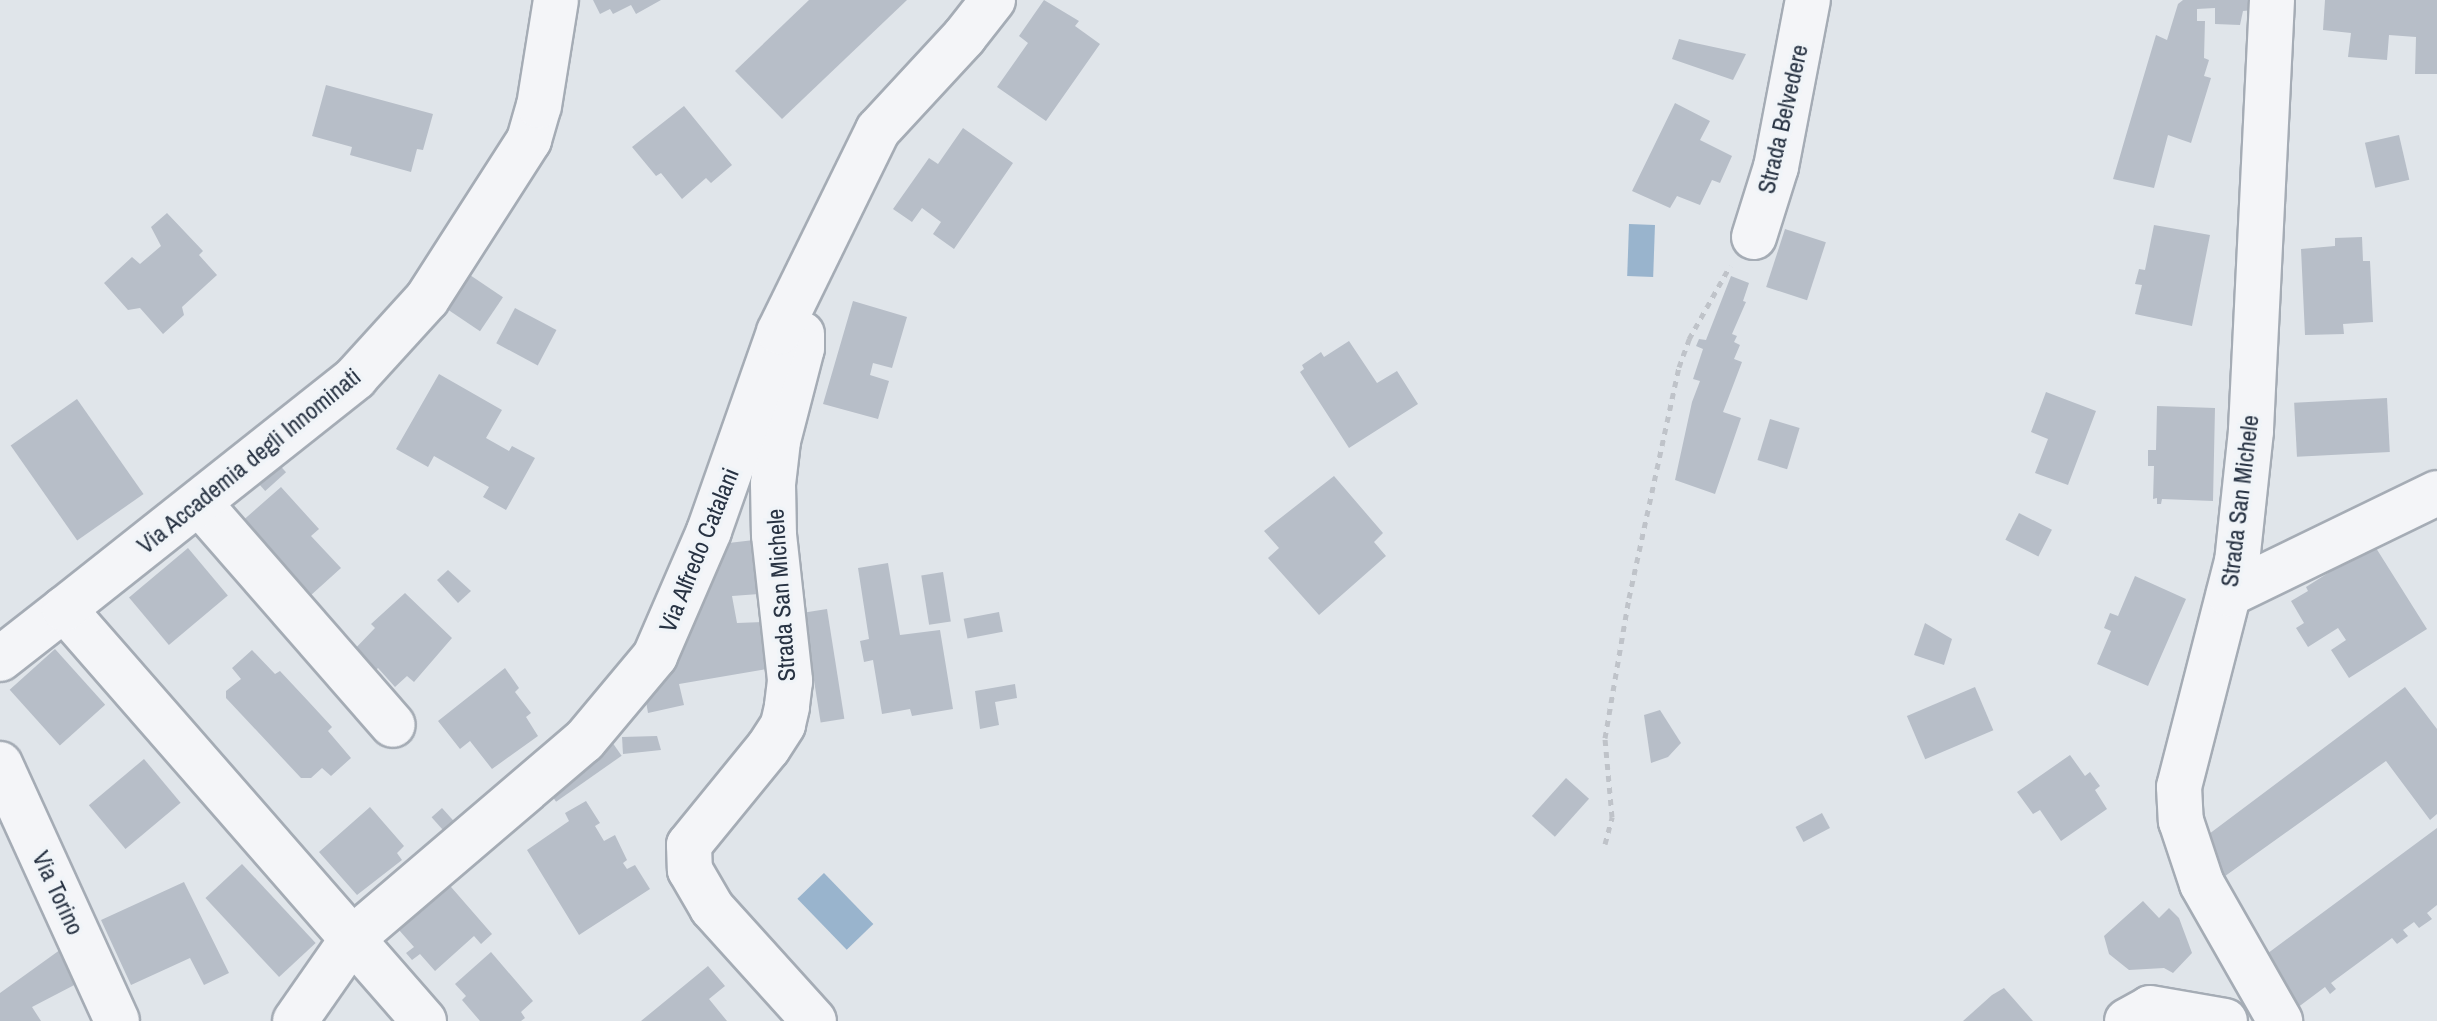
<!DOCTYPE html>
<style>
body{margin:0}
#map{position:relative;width:2437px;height:1021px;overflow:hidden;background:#e0e5ea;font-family:"Archivo Narrow",sans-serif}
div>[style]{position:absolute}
.water>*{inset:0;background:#99b4cd;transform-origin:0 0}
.building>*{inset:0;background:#b7bec8;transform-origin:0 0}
.path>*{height:5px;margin-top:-2.5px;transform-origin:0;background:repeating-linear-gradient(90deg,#bfc3c9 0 6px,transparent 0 12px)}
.roads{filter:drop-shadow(2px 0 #a5acb5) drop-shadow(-2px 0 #a5acb5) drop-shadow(0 2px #a5acb5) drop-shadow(0 -2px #a5acb5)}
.minor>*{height:44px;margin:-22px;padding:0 22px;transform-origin:22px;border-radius:22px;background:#f4f5f8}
span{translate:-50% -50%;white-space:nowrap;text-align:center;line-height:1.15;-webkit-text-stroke:7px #f0f4f8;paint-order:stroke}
.street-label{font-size:24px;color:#283343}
</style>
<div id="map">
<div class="water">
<div style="left:1629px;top:224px;width:26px;height:52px;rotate:2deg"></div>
<div style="left:824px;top:873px;width:71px;height:37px;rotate:46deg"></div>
</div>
<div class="building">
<div style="clip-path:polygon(593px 0,661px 0,636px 14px,631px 5px,613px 14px,610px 9px,600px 14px)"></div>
<div style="clip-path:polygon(809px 0,907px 0,782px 119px,735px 71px)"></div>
<div style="clip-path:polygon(1044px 0,1079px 21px,1075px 26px,1100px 44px,1046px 121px,997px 87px,1028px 43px,1019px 36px)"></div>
<div style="clip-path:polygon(2183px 0,2254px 0,2253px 10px,2243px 11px,2240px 25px,2215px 24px,2215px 8px,2197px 9px,2197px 21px,2205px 21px,2204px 58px,2209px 60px,2204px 76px,2211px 78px,2191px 143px,2168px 135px,2154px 188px,2113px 179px,2156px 35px,2167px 40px,2178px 4px)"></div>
<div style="clip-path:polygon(2325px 0,2437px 0,2437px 74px,2415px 74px,2416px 37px,2389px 35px,2387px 60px,2348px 57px,2351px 33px,2323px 30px)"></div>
<div style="clip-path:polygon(1679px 39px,1695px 43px,1746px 54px,1733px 80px,1672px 59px)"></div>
<div style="clip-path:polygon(326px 85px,433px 114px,423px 150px,417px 149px,411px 172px,350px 155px,352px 147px,312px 136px)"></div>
<div style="clip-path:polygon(1675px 103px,1710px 121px,1700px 140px,1732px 156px,1720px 183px,1712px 180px,1700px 205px,1677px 196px,1670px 208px,1632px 191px)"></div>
<div style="clip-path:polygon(684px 106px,732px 165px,711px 183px,706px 178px,682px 199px,661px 173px,656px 176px,632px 147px)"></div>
<div style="clip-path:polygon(963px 128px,1013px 163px,954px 249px,933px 234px,941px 222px,922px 208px,912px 222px,893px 209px,929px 158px,938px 164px)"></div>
<div style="left:2399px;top:135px;width:46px;height:35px;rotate:77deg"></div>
<div style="clip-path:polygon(167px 213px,203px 251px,199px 255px,217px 275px,182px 307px,184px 315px,163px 334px,140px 308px,128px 310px,104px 283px,132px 257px,140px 264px,161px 246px,151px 227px)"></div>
<div style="clip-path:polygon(2154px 225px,2210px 235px,2192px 326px,2135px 314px,2142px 285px,2135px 284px,2139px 269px,2145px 270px)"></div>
<div style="left:1785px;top:229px;width:43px;height:61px;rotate:18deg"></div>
<div style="clip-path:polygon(2362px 237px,2363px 261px,2370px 261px,2373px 322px,2343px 324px,2344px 334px,2305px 335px,2301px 249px,2335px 246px,2335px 238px)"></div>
<div style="left:464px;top:271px;width:47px;height:41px;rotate:34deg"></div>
<div style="clip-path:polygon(1731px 276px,1749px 283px,1743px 301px,1746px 302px,1732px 334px,1737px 336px,1734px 342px,1740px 345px,1734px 359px,1742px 362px,1723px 412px,1741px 418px,1715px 494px,1675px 480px,1692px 402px,1700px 381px,1693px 379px,1703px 349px,1696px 346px,1699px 339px,1706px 340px)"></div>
<div style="clip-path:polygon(853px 301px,907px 317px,892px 368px,873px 363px,870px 375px,889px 381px,878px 419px,823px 404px)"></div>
<div style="left:515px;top:308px;width:47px;height:40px;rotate:28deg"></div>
<div style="clip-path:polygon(1349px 341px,1377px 383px,1397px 371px,1418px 404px,1349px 448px,1300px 372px,1304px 369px,1302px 365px,1321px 352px,1324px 357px)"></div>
<div style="clip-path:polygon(439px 374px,502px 410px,486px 438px,509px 451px,512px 446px,535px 458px,506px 510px,483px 497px,489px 487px,434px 456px,428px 467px,396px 449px)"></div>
<div style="clip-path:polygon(2046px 392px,2096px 411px,2068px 485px,2035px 473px,2048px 439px,2031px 432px)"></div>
<div style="left:2387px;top:398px;width:54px;height:93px;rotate:87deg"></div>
<div style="left:77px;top:399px;width:116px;height:81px;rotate:55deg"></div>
<div style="clip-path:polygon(2157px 406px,2215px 408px,2213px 501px,2162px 499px,2161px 504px,2157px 504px,2157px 498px,2153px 499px,2154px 466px,2148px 466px,2148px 450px,2156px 450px)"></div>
<div style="left:1770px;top:419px;width:31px;height:43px;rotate:17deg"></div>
<div style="left:276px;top:461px;width:15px;height:28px;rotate:48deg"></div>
<div style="clip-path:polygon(1334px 476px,1383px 533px,1374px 542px,1386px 556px,1319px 615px,1268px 558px,1279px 548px,1264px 531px)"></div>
<div style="clip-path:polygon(281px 487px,319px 529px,311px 536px,341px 568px,310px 596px,240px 523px)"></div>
<div style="left:2019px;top:513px;width:37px;height:30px;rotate:27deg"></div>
<div style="clip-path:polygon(754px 540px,759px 594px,732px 596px,737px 623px,763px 622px,767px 669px,679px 684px,684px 705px,648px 713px,644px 690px,720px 544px)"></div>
<div style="left:188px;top:548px;width:62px;height:77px;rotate:50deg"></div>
<div style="clip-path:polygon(2376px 548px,2427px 629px,2349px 678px,2331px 650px,2346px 640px,2338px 628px,2308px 647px,2296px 628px,2304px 623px,2291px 601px,2308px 591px,2306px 587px,2366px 549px,2368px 552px)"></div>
<div style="clip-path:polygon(888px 563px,900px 635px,940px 630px,953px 709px,912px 716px,910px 709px,882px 714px,873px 660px,864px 662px,860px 641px,869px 639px,858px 568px)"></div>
<div style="clip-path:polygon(448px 570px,471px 591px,458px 603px,437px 580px)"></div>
<div style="left:943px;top:572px;width:50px;height:22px;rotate:81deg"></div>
<div style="clip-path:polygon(2135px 576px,2186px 599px,2148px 686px,2097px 664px,2111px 631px,2104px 628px,2110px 613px,2118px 616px)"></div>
<div style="clip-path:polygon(405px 593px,452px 638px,414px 682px,407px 676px,395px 687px,378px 668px,371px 675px,350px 654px,375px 628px,371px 624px)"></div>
<div style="left:827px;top:609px;width:111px;height:24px;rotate:81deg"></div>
<div style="left:999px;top:612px;width:20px;height:36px;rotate:79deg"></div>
<div style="clip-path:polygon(1925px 623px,1952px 639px,1944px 665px,1914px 655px)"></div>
<div style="left:55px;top:649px;width:75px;height:61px;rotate:48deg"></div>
<div style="clip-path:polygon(252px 650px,275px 674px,280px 671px,309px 702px,332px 727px,328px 731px,351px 758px,331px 776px,322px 768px,311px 778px,301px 778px,226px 698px,226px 691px,241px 679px,232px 668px)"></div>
<div style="clip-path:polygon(505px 668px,519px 688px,515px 692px,531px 713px,526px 717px,538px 736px,492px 769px,470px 741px,460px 749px,438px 721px)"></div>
<div style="clip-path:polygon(1015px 684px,1017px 698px,995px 702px,999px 725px,980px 729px,975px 691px)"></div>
<div style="left:1975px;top:687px;width:47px;height:74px;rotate:67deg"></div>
<div style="clip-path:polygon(2405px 687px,2437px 729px,2437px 814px,2430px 820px,2386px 761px,2221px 879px,2205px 837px)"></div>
<div style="clip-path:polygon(1660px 710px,1681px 743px,1668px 757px,1651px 763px,1644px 715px)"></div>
<div style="left:605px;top:732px;width:29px;height:80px;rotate:55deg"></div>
<div style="clip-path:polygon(657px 736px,661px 750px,623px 754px,622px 737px)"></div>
<div style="clip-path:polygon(2070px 755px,2085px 776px,2090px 772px,2100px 786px,2095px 790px,2107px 809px,2061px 841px,2040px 810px,2033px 814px,2017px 792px)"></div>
<div style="left:144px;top:759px;width:57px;height:72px;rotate:50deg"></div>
<div style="left:1566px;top:778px;width:31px;height:51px;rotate:42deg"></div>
<div style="clip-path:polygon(586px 801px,600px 823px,595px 826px,604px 841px,615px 835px,627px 860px,623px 863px,627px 869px,635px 865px,650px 889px,579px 935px,527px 850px,569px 821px,565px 813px)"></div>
<div style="clip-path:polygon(370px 807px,404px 846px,397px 853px,402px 860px,357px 895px,319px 852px)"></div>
<div style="left:442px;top:808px;width:31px;height:14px;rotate:48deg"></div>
<div style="left:1822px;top:813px;width:17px;height:30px;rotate:62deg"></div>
<div style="clip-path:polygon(2437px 828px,2437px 905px,2427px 913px,2432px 919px,2419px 928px,2414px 922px,2403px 930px,2408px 936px,2397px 944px,2392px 938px,2331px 983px,2336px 989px,2330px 994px,2325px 987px,2293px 1011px,2256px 962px)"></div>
<div style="left:242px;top:864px;width:108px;height:50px;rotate:47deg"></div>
<div style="clip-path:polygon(438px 872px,492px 934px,481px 944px,474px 936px,435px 971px,420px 954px,412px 960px,406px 953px,414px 947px,399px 930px,437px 894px)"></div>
<div style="clip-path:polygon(184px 882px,229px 973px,204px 985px,190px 958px,131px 985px,101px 920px)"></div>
<div style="clip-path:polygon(2143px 901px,2159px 918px,2169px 908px,2179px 918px,2192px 953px,2173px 973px,2164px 968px,2129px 970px,2109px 954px,2104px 936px)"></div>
<div style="clip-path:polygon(64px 947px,82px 981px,32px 1007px,41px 1021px,0 1021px,0 993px)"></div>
<div style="clip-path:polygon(491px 952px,533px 1001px,521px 1012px,525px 1018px,521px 1021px,480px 1021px,462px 1000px,466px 996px,455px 984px)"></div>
<div style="clip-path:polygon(708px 966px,725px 986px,709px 999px,727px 1021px,641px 1021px)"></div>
<div style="clip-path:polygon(2004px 988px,2033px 1021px,1963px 1021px,1992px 995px)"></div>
</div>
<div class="path">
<div style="left:1605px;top:844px;width:28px;rotate:-75deg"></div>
<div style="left:1612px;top:817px;width:79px;rotate:-95.1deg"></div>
<div style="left:1605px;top:738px;width:142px;rotate:-80.3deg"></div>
<div style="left:1629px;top:598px;width:236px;rotate:-77.8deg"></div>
<div style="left:1679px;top:367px;width:30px;rotate:-70deg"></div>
<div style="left:1689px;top:339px;width:84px;rotate:-60.7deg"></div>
</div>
<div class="roads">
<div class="minor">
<div style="left:2272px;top:0;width:432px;rotate:92.8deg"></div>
<div style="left:2251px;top:431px;width:131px;rotate:96.1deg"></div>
<div style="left:2237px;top:561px;width:233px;rotate:104.4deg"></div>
<div style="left:2179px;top:787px;width:34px;rotate:87deg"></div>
<div style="left:2181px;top:821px;width:66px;rotate:71.6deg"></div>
<div style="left:2202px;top:884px;width:158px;rotate:60.3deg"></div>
<div style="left:1754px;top:237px;width:73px;rotate:-72.6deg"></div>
<div style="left:1776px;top:167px;width:170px;rotate:-79.2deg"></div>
<div style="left:802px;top:334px;width:14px;rotate:90deg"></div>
<div style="left:802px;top:348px;width:96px;rotate:104.5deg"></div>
<div style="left:778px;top:441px;width:43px;rotate:96.6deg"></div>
<div style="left:773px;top:484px;width:51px;rotate:88.9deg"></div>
<div style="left:774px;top:535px;width:147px;rotate:83.7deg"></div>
<div style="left:790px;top:681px;width:26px;rotate:97deg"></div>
<div style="left:787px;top:707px;width:18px;rotate:103deg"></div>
<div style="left:783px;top:725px;width:27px;rotate:123deg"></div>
<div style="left:768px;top:748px;width:125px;rotate:129.2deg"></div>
<div style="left:689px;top:845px;width:25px;rotate:88deg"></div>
<div style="left:690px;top:870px;width:44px;rotate:59.9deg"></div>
<div style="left:712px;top:908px;width:152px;rotate:47.9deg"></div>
<div style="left:200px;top:504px;width:293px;rotate:48.9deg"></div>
<div style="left:2229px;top:594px;width:231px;rotate:-25.9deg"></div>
<div style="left:0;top:659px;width:81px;rotate:-38deg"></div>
<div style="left:0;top:764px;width:282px;rotate:65.5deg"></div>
<div style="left:295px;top:1021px;width:101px;rotate:-55.1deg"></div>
<div style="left:353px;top:938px;width:304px;rotate:-40.5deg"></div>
<div style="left:584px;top:741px;width:111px;rotate:-50.1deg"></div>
<div style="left:655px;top:656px;width:136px;rotate:-66.6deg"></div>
<div style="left:709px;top:531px;width:211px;rotate:-70.6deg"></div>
<div style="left:779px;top:332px;width:225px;rotate:-63.9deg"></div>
<div style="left:878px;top:130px;width:127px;rotate:-47.2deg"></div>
<div style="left:964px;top:37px;width:47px;rotate:-51.9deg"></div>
<div style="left:424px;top:1021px;width:547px;rotate:-131.15deg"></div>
<div style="left:64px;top:609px;width:372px;rotate:-38.4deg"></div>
<div style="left:355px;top:378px;width:107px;rotate:-47.7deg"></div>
<div style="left:427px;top:299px;width:189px;rotate:-57.3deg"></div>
<div style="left:529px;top:140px;width:35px;rotate:-74deg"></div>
<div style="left:539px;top:106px;width:107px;rotate:-80.9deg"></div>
<div style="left:2127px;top:1021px;width:26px;rotate:-29deg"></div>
<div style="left:2150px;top:1008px;width:76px;rotate:9.8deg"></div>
</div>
</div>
<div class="street-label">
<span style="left:1783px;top:119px;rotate:-77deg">Strada Belvedere</span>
<span style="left:249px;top:461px;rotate:-39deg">Via Accademia degli Innominati</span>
<span style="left:2240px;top:501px;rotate:-83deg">Strada San Michele</span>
<span style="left:699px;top:550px;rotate:-68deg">Via Alfredo Catalani</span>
<span style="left:781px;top:595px;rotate:-94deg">Strada San Michele</span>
<span style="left:58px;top:893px;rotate:65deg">Via Torino</span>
</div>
</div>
